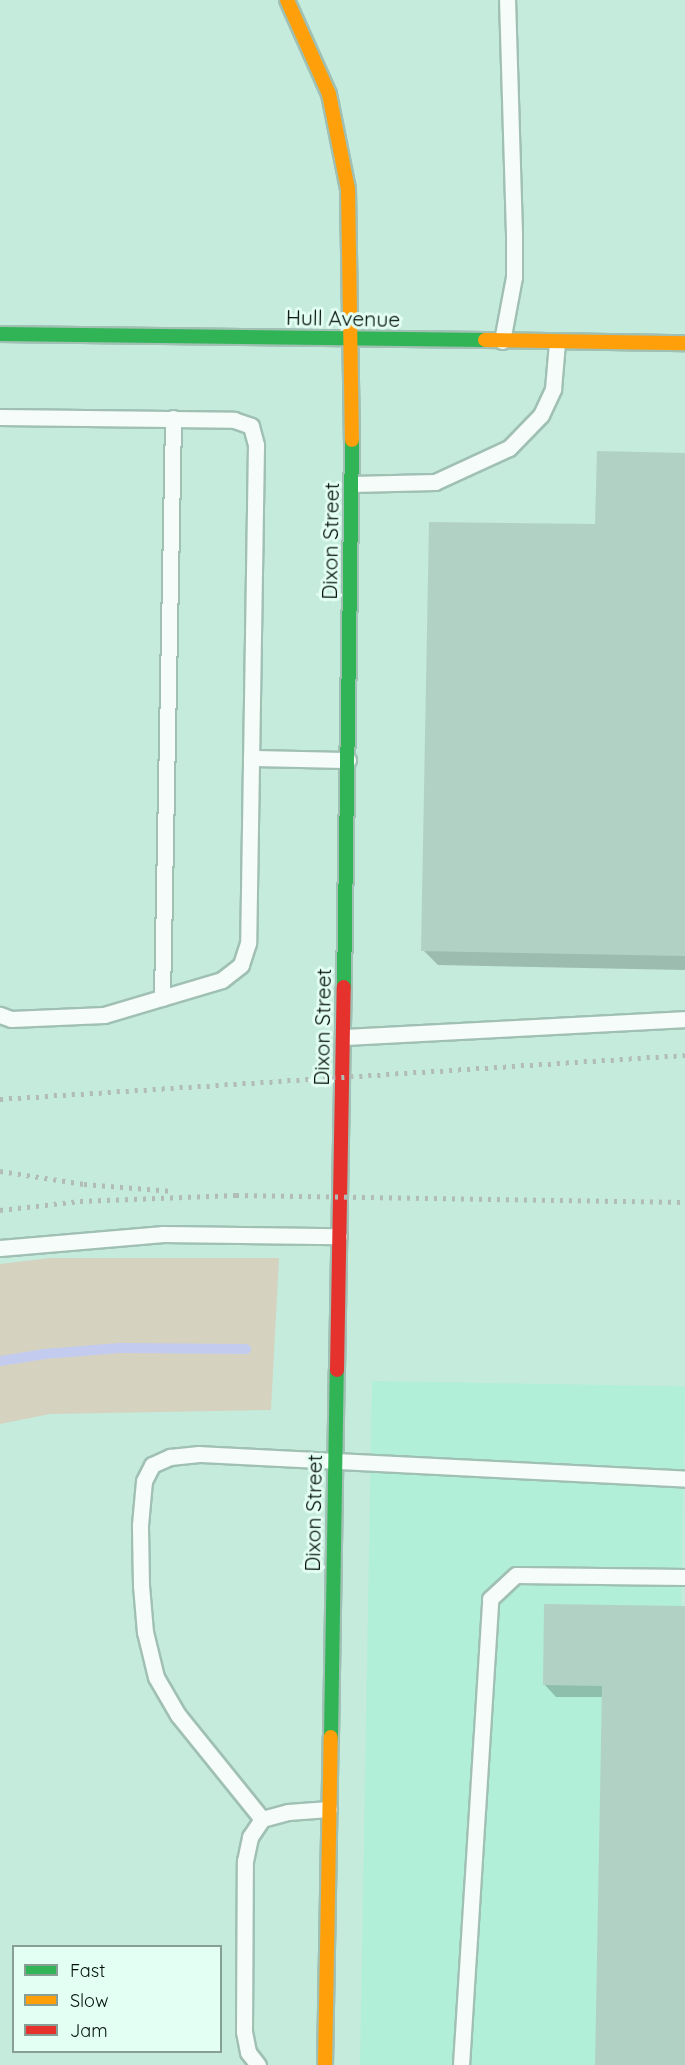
<!DOCTYPE html>
<style>
body{margin:0}
#map{position:relative;width:685px;height:2065px;overflow:hidden;background:#c4ebdc;font-family:Quicksand,sans-serif}
div>[style]{position:absolute}
.built>*{inset:0;background:#b1efd8;transform-origin:0 0}
.green>*{inset:0;background:#d6d2c0}
.shadow>*{inset:0;background:#0003}
.stream>*{height:10px;margin:-5px;padding:0 5px;transform-origin:5px;border-radius:5px;background:#c3cbef}
.building>*{inset:0;background:#b2d1c5}
.roads{filter:drop-shadow(2px 0 #a0c0b4) drop-shadow(-2px 0 #a0c0b4) drop-shadow(0 2px #a0c0b4) drop-shadow(0 -2px #a0c0b4)}
.lane>*{height:15px;margin:-7.5px;padding:0 7.5px;transform-origin:7.5px;border-radius:7.5px;background:#f6fcfa}
.fast>*{height:14px;margin:-7px;padding:0 7px;transform-origin:7px;border-radius:7px;background:#30b455}
.slow>*{height:14px;margin:-7px;padding:0 7px;transform-origin:7px;border-radius:7px;background:#ff9f0a}
.jam>*{height:14px;margin:-7px;padding:0 7px;transform-origin:7px;border-radius:7px;background:#e5322d}
.rail>*{height:4.5px;margin-top:-2.25px;transform-origin:0;background:repeating-linear-gradient(90deg,#b1bbb7 0 3px,transparent 0 9px)}
span{translate:-50% -50%;white-space:nowrap;text-align:center;line-height:1.15;-webkit-text-stroke:6px #e3fef2;paint-order:stroke}
.street-label{font-size:21px;color:#001009}
.legend{position:absolute;left:12px;top:1945px;width:210px;height:108px;box-sizing:border-box;background:#e3fef2;border:2px solid #889f95;margin:0;padding:8px 10px;list-style:none;font-size:18px;color:#001009}
.legend li{display:flex;align-items:center;gap:12px;height:30px}
.legend b{width:30px;border:2px solid #889f95}
</style>
<div id="map">
<div class="built">
<div style="left:372px;top:1381px;width:313px;height:684px;rotate:1deg"></div>
</div>
<div class="green">
<div style="clip-path:polygon(50px 1258px,279px 1258px,271px 1410px,50px 1414px,0 1424px,0 1264px)"></div>
</div>
<div class="shadow">
<div style="clip-path:polygon(685px 454px,685px 970px,438px 965px,423px 950px,597px 526px)"></div>
<div style="clip-path:polygon(685px 1608px,685px 2065px,596px 2065px,603px 1697px,556px 1697px,544px 1684px)"></div>
</div>
<div class="stream">
<div style="left:0;top:1361px;width:45px;rotate:-9deg"></div>
<div style="left:44px;top:1354px;width:76px;rotate:-4.5deg"></div>
<div style="left:120px;top:1348px;width:126px;rotate:0.5deg"></div>
</div>
<div class="building">
<div style="clip-path:polygon(597px 451px,685px 453px,685px 956px,421px 951px,429px 522px,595px 524px)"></div>
<div style="clip-path:polygon(544px 1604px,685px 1606px,685px 2065px,595px 2065px,602px 1686px,543px 1685px)"></div>
</div>
<div class="roads">
<div class="lane">
<div style="left:502px;top:341px;width:65px;rotate:-79.4deg"></div>
<div style="left:514px;top:277px;width:43px;rotate:-90deg"></div>
<div style="left:514px;top:234px;width:234px;rotate:-91.7deg"></div>
<div style="left:0;top:417px;width:234px;rotate:0.7deg"></div>
<div style="left:234px;top:420px;width:18px;rotate:19deg"></div>
<div style="left:251px;top:426px;width:20px;rotate:75deg"></div>
<div style="left:256px;top:445px;width:498px;rotate:90.9deg"></div>
<div style="left:248px;top:943px;width:23px;rotate:108deg"></div>
<div style="left:241px;top:965px;width:24px;rotate:142deg"></div>
<div style="left:222px;top:980px;width:123px;rotate:163.5deg"></div>
<div style="left:104px;top:1015px;width:93px;rotate:177.5deg"></div>
<div style="left:11px;top:1019px;width:12px;rotate:-160deg"></div>
<div style="left:352px;top:484px;width:83px;rotate:-1.4deg"></div>
<div style="left:435px;top:482px;width:81px;rotate:-24.7deg"></div>
<div style="left:509px;top:448px;width:46px;rotate:-45.9deg"></div>
<div style="left:541px;top:415px;width:29px;rotate:-65deg"></div>
<div style="left:553px;top:389px;width:47px;rotate:-85.1deg"></div>
<div style="left:251px;top:758px;width:97px;rotate:1.2deg"></div>
<div style="left:162px;top:998px;width:580px;rotate:-88.91deg"></div>
<div style="left:343px;top:1037px;width:342px;rotate:-3deg"></div>
<div style="left:0;top:1248px;width:164px;rotate:-4.9deg"></div>
<div style="left:163px;top:1234px;width:176px;rotate:0.7deg"></div>
<div style="left:262px;top:1819px;width:134px;rotate:-128.9deg"></div>
<div style="left:178px;top:1715px;width:44px;rotate:-120.1deg"></div>
<div style="left:156px;top:1677px;width:46px;rotate:-103.7deg"></div>
<div style="left:145px;top:1632px;width:47px;rotate:-94.9deg"></div>
<div style="left:141px;top:1585px;width:60px;rotate:-91deg"></div>
<div style="left:140px;top:1525px;width:44px;rotate:-84.8deg"></div>
<div style="left:144px;top:1481px;width:18px;rotate:-63deg"></div>
<div style="left:152px;top:1465px;width:20px;rotate:-24deg"></div>
<div style="left:170px;top:1457px;width:29px;rotate:-6deg"></div>
<div style="left:199px;top:1454px;width:487px;rotate:2.9deg"></div>
<div style="left:258px;top:2065px;width:16px;rotate:-128deg"></div>
<div style="left:248px;top:2052px;width:20px;rotate:-101deg"></div>
<div style="left:244px;top:2032px;width:171px;rotate:-89.7deg"></div>
<div style="left:245px;top:1861px;width:25px;rotate:-78deg"></div>
<div style="left:250px;top:1837px;width:22px;rotate:-56deg"></div>
<div style="left:262px;top:1819px;width:27px;rotate:-15deg"></div>
<div style="left:288px;top:1812px;width:41px;rotate:-4.2deg"></div>
<div style="left:461px;top:2065px;width:467px;rotate:-86.4deg"></div>
<div style="left:490px;top:1599px;width:35px;rotate:-43deg"></div>
<div style="left:516px;top:1575px;width:169px;rotate:0.7deg"></div>
</div>
<div class="fast">
<div style="left:0;top:334px;width:485px;rotate:0.7deg"></div>
<div style="left:344px;top:987px;width:547px;rotate:-89.16deg"></div>
<div style="left:331px;top:1737px;width:367px;rotate:-89.1deg"></div>
</div>
<div class="slow">
<div style="left:287px;top:0;width:103px;rotate:65.9deg"></div>
<div style="left:329px;top:94px;width:97px;rotate:78.7deg"></div>
<div style="left:348px;top:189px;width:251px;rotate:89.1deg"></div>
<div style="left:485px;top:340px;width:200px;rotate:0.9deg"></div>
<div style="left:325px;top:2065px;width:328px;rotate:-89deg"></div>
</div>
<div class="jam">
<div style="left:337px;top:1370px;width:383px;rotate:-89deg"></div>
</div>
</div>
<div class="rail">
<div style="left:0;top:1099px;width:686px;rotate:-3.68deg"></div>
<div style="left:0;top:1171px;width:85px;rotate:8.8deg"></div>
<div style="left:84px;top:1184px;width:89px;rotate:4.5deg"></div>
<div style="left:0;top:1210px;width:81px;rotate:-6.4deg"></div>
<div style="left:80px;top:1201px;width:156px;rotate:-2.2deg"></div>
<div style="left:236px;top:1195px;width:449px;rotate:0.9deg"></div>
</div>
<div class="street-label">
<span style="left:343px;top:318px;rotate:1deg">Hull Avenue</span>
<span style="left:330px;top:541px;rotate:-89deg">Dixon Street</span>
<span style="left:322px;top:1027px;rotate:-89deg">Dixon Street</span>
<span style="left:313px;top:1513px;rotate:-89deg">Dixon Street</span>
</div>
<ul class="legend">
<li><b style="height:8px;background:#30b455"></b>Fast</li>
<li><b style="height:8px;background:#ff9f0a"></b>Slow</li>
<li><b style="height:8px;background:#e5322d"></b>Jam</li>
</ul>
</div>
